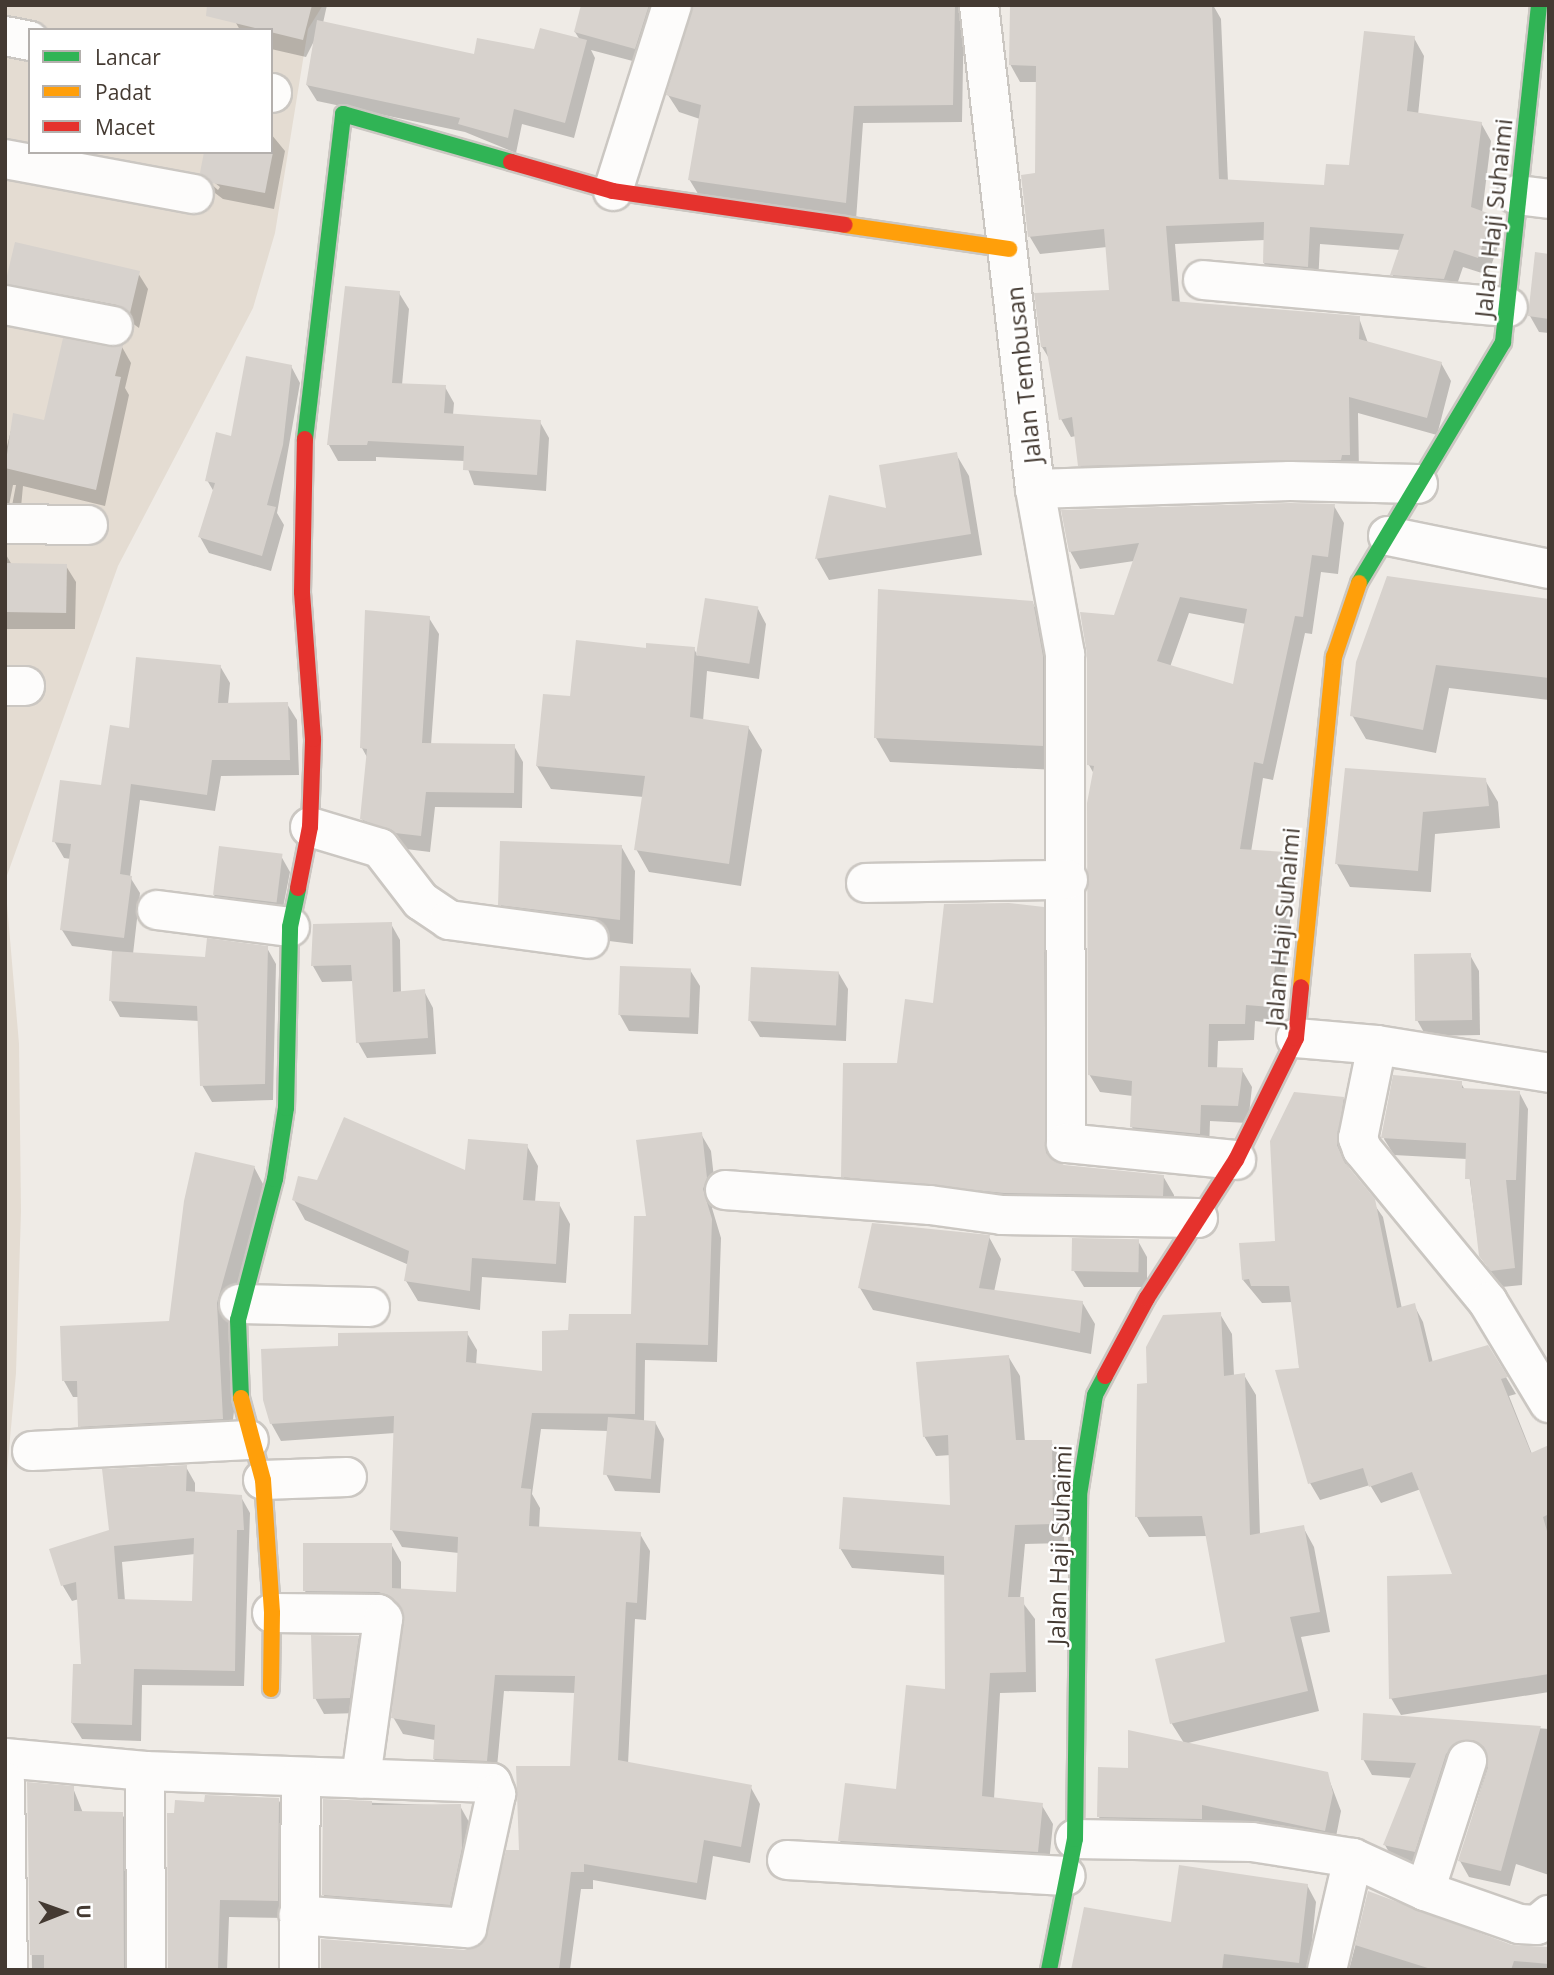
<!DOCTYPE html>
<style>
body{margin:0}
#map{position:relative;width:1554px;height:1975px;overflow:hidden;background:#efebe6;font-family:"Open Sans",sans-serif}
div>[style]{position:absolute}
.residential>*{inset:0;background:#e4dcd2}
.shadow>*{inset:0;background:#0003}
.building>*{inset:0;background:#d7d2cd;transform-origin:0 0}
.roads{filter:drop-shadow(2px 0 #cbc7c2) drop-shadow(-2px 0 #cbc7c2) drop-shadow(0 2px #cbc7c2) drop-shadow(0 -2px #cbc7c2)}
.street>*{height:38px;margin:-19px;padding:0 19px;transform-origin:19px;border-radius:19px;background:#fdfcfb}
.fast>*{height:16px;margin:-8px;padding:0 8px;transform-origin:8px;border-radius:8px;background:#30b455}
.slow>*{height:16px;margin:-8px;padding:0 8px;transform-origin:8px;border-radius:8px;background:#ff9f0a}
.jam>*{height:16px;margin:-8px;padding:0 8px;transform-origin:8px;border-radius:8px;background:#e5322d}
span{translate:-50% -50%;white-space:nowrap;text-align:center;line-height:1.15;-webkit-text-stroke:5px #fff;paint-order:stroke}
.street-label{font-size:24px;color:#443a32}
.frame{position:absolute;inset:0;border:7px solid #443a32;pointer-events:none}
.legend{position:absolute;left:28px;top:28px;width:245px;height:126px;box-sizing:border-box;background:#fff;border:2px solid #b4b0ad;margin:0;padding:9px 12px;list-style:none;font-size:21px;color:#443a32}
.legend li{display:flex;align-items:center;gap:14px;height:35px}
.legend b{width:35px;border:2px solid #b4b0ad}
.north{position:absolute;left:28px;top:1877px;width:70px;height:70px;-webkit-text-stroke:5px #fff;paint-order:stroke;rotate:89deg;font-size:19px;font-weight:700;line-height:28px;text-align:center;color:#443a32}
.north::after{content:'';display:block;margin:auto;width:24px;height:32px;background:#443a32;clip-path:polygon(50% 0,100% 100%,50% 72%,0 100%)}
</style>
<div id="map">
<div class="residential">
<div style="clip-path:polygon(evenodd,5px 5px,323px 5px,308px 29px,275px 233px,253px 308px,118px 566px,5px 881px,5px 5px,30px 30px,271px 30px,271px 152px,30px 152px,30px 30px)"></div>
<div style="clip-path:polygon(5px 881px,19px 1044px,21px 1211px,16px 1373px,5px 1493px)"></div>
</div>
<div class="shadow">
<div style="clip-path:polygon(240px 5px,327px 5px,323px 23px,475px 56px,535px 51px,580px 40px,575px 32px,582px 5px,650px 5px,658px 19px,644px 64px,591px 50px,595px 58px,574px 138px,522px 124px,516px 153px,465px 132px,317px 101px,307px 85px,314px 41px,306px 57px,271px 49px,271px 30px,240px 30px,236px 23px)"></div>
<div style="clip-path:polygon(695px 5px,964px 5px,962px 122px,863px 123px,856px 220px,700px 197px,689px 179px,700px 119px,679px 112px,668px 95px)"></div>
<div style="clip-path:polygon(1040px 5px,1213px 5px,1221px 19px,1228px 182px,1326px 186px,1351px 167px,1414px 38px,1424px 56px,1418px 115px,1481px 123px,1491px 141px,1482px 213px,1492px 216px,1502px 234px,1488px 275px,1463px 267px,1453px 296px,1402px 292px,1392px 274px,1400px 250px,1320px 244px,1318px 284px,1275px 281px,1264px 263px,1265px 240px,1175px 244px,1180px 304px,1359px 318px,1368px 343px,1441px 363px,1451px 381px,1437px 435px,1358px 413px,1359px 472px,1090px 483px,1080px 465px,1076px 436px,1071px 437px,1061px 419px,1050px 360px,1042px 347px,1111px 291px,1107px 247px,1040px 254px,1030px 237px,1037px 175px,1037px 82px,1020px 82px,1010px 64px)"></div>
<div style="clip-path:polygon(evenodd,271px 134px,285px 151px,274px 209px,223px 199px,211px 190px,202px 173px,271px 152px,271px 134px,210px 179px,220px 187px,218px 190px,210px 183px,210px 179px)"></div>
<div style="clip-path:polygon(1549px 255px,1549px 333px,1539px 332px,1530px 316px)"></div>
<div style="clip-path:polygon(138px 273px,148px 289px,139px 328px,128px 320px,16px 300px,6px 284px)"></div>
<div style="clip-path:polygon(399px 293px,409px 309px,402px 385px,445px 387px,454px 403px,453px 415px,540px 422px,549px 438px,546px 491px,474px 485px,465px 461px,376px 457px,376px 461px,338px 461px,329px 445px)"></div>
<div style="clip-path:polygon(evenodd,122px 347px,131px 363px,125px 388px,129px 395px,105px 506px,23px 486px,20px 518px,5px 520px,5px 454px,15px 415px,46px 422px,109px 349px,122px 347px,13px 485px,16px 485px,11px 511px,8px 510px,13px 485px)"></div>
<div style="clip-path:polygon(291px 366px,300px 383px,277px 513px,284px 525px,271px 571px,209px 553px,200px 537px,214px 492px,207px 480px,232px 438px)"></div>
<div style="clip-path:polygon(956px 454px,969px 476px,982px 555px,829px 580px,817px 559px,830px 497px,888px 510px)"></div>
<div style="clip-path:polygon(evenodd,1334px 506px,1344px 523px,1338px 574px,1321px 572px,1312px 634px,1305px 633px,1273px 780px,1263px 778px,1251px 852px,1285px 854px,1295px 871px,1280px 1024px,1255px 1021px,1254px 1040px,1218px 1041px,1217px 1069px,1242px 1070px,1252px 1087px,1248px 1123px,1210px 1121px,1209px 1151px,1142px 1144px,1132px 1127px,1133px 1096px,1100px 1092px,1089px 1074px,1094px 774px,1089px 765px,1115px 617px,1134px 561px,1080px 569px,1070px 551px,1334px 506px,1189px 613px,1246px 624px,1234px 686px,1170px 667px,1189px 613px)"></div>
<div style="clip-path:polygon(5px 553px,12px 565px,66px 566px,76px 582px,75px 629px,5px 629px)"></div>
<div style="clip-path:polygon(706px 600px,757px 607px,766px 624px,759px 679px,707px 671px,703px 721px,748px 727px,762px 750px,741px 886px,649px 872px,636px 849px,644px 797px,551px 789px,537px 766px,572px 698px,648px 650px,694px 649px,698px 656px)"></div>
<div style="clip-path:polygon(1549px 600px,1549px 700px,1449px 688px,1436px 753px,1366px 739px,1352px 715px,1357px 662px)"></div>
<div style="clip-path:polygon(1032px 602px,1046px 627px,1056px 770px,890px 762px,876px 738px)"></div>
<div style="clip-path:polygon(429px 618px,439px 634px,431px 745px,514px 746px,523px 762px,522px 808px,435px 807px,430px 852px,406px 849px,371px 835px,362px 819px,368px 759px,362px 748px)"></div>
<div style="clip-path:polygon(220px 666px,230px 683px,228px 704px,287px 704px,297px 720px,299px 775px,221px 776px,215px 811px,140px 800px,130px 877px,140px 893px,133px 954px,206px 958px,267px 948px,276px 964px,273px 1100px,212px 1102px,202px 1085px,200px 1021px,120px 1017px,111px 1001px,113px 951px,72px 946px,62px 930px,71px 859px,64px 858px,54px 841px,103px 787px,131px 730px)"></div>
<div style="clip-path:polygon(1347px 770px,1485px 780px,1498px 802px,1500px 828px,1435px 834px,1431px 892px,1350px 887px,1337px 864px)"></div>
<div style="clip-path:polygon(621px 846px,635px 871px,633px 944px,514px 929px,500px 904px)"></div>
<div style="clip-path:polygon(281px 856px,290px 872px,281px 918px,224px 911px,214px 895px)"></div>
<div style="clip-path:polygon(1043px 908px,1054px 927px,1056px 1162px,1063px 1166px,1163px 1176px,1174px 1195px,1173px 1214px,854px 1195px,843px 1176px,898px 1065px,935px 1005px)"></div>
<div style="clip-path:polygon(391px 924px,400px 940px,401px 993px,424px 991px,433px 1008px,436px 1054px,367px 1058px,358px 1042px,354px 981px,322px 982px,313px 966px)"></div>
<div style="clip-path:polygon(1470px 955px,1479px 971px,1480px 1035px,1426px 1036px,1417px 1020px)"></div>
<div style="clip-path:polygon(690px 970px,700px 986px,698px 1034px,629px 1031px,620px 1015px)"></div>
<div style="clip-path:polygon(838px 972px,848px 989px,846px 1041px,760px 1037px,750px 1021px)"></div>
<div style="clip-path:polygon(1395px 1077px,1461px 1083px,1465px 1090px,1519px 1092px,1528px 1109px,1522px 1285px,1502px 1287px,1480px 1256px,1467px 1159px,1394px 1155px,1384px 1139px)"></div>
<div style="clip-path:polygon(1343px 1098px,1353px 1115px,1346px 1164px,1383px 1217px,1402px 1309px,1414px 1305px,1423px 1322px,1433px 1363px,1488px 1347px,1516px 1394px,1509px 1396px,1532px 1454px,1549px 1447px,1549px 1692px,1401px 1715px,1391px 1698px,1454px 1576px,1421px 1489px,1381px 1503px,1370px 1485px,1320px 1500px,1310px 1483px,1293px 1302px,1262px 1303px,1243px 1280px,1277px 1243px)"></div>
<div style="clip-path:polygon(701px 1134px,711px 1151px,716px 1196px,712px 1208px,721px 1238px,717px 1362px,645px 1360px,644px 1422px,655px 1422px,664px 1439px,660px 1493px,615px 1491px,606px 1474px,609px 1431px,541px 1429px,532px 1494px,540px 1508px,539px 1529px,640px 1534px,650px 1551px,646px 1620px,635px 1619px,628px 1764px,750px 1786px,760px 1804px,750px 1863px,713px 1856px,706px 1900px,593px 1880px,593px 1889px,581px 1889px,570px 1970px,321px 1970px,466px 1952px,485px 1944px,521px 1852px,572px 1767px,576px 1693px,504px 1691px,496px 1778px,444px 1776px,434px 1759px,435px 1740px,403px 1734px,393px 1717px,405px 1615px,390px 1609px,315px 1608px,305px 1591px,391px 1544px,401px 1562px,401px 1590px,457px 1594px,459px 1553px,402px 1547px,392px 1530px,395px 1433px,281px 1441px,271px 1423px,340px 1347px,467px 1333px,477px 1350px,476px 1365px,544px 1373px,569px 1332px,632px 1316px,648px 1218px)"></div>
<div style="clip-path:polygon(527px 1146px,538px 1166px,535px 1202px,559px 1204px,570px 1224px,566px 1283px,482px 1277px,480px 1310px,418px 1301px,406px 1281px,409px 1265px,305px 1220px,294px 1200px,318px 1182px,467px 1173px)"></div>
<div style="clip-path:polygon(254px 1167px,263px 1184px,231px 1435px,89px 1442px,80px 1426px,79px 1397px,73px 1397px,64px 1381px,171px 1323px)"></div>
<div style="clip-path:polygon(989px 1237px,1001px 1259px,994px 1292px,1082px 1302px,1095px 1324px,1091px 1354px,873px 1310px,860px 1288px)"></div>
<div style="clip-path:polygon(1138px 1241px,1147px 1257px,1147px 1287px,1084px 1287px,1074px 1271px)"></div>
<div style="clip-path:polygon(1220px 1314px,1232px 1334px,1234px 1376px,1244px 1375px,1256px 1395px,1260px 1535px,1303px 1527px,1314px 1547px,1330px 1632px,1301px 1637px,1319px 1711px,1184px 1744px,1327px 1774px,1341px 1811px,1334px 1847px,1210px 1821px,1210px 1835px,1108px 1833px,1099px 1817px,1099px 1769px,1129px 1769px,1184px 1743px,1172px 1724px,1157px 1660px,1227px 1644px,1207px 1536px,1149px 1537px,1137px 1517px,1138px 1386px,1149px 1385px)"></div>
<div style="clip-path:polygon(1008px 1356px,1020px 1376px,1025px 1442px,1051px 1442px,1062px 1462px,1064px 1543px,1025px 1544px,1020px 1599px,1035px 1619px,1036px 1692px,1000px 1693px,994px 1799px,1041px 1804px,1053px 1824px,1048px 1872px,851px 1861px,840px 1841px,898px 1791px,947px 1691px,946px 1575px,852px 1568px,840px 1548px,952px 1507px,951px 1455px,936px 1456px,924px 1436px)"></div>
<div style="clip-path:polygon(evenodd,186px 1467px,195px 1483px,195px 1494px,241px 1497px,250px 1513px,244px 1686px,142px 1685px,141px 1741px,82px 1739px,72px 1723px,82px 1666px,79px 1599px,72px 1601px,63px 1586px,51px 1550px,111px 1531px,186px 1467px,195px 1554px,193px 1602px,125px 1601px,122px 1562px,195px 1554px)"></div>
<div style="clip-path:polygon(358px 1637px,367px 1654px,359px 1713px,324px 1714px,315px 1698px)"></div>
<div style="clip-path:polygon(1365px 1715px,1549px 1729px,1549px 1875px,1516px 1864px,1510px 1886px,1469px 1877px,1460px 1861px,1489px 1761px,1471px 1755px,1424px 1867px,1394px 1861px,1385px 1845px,1412px 1778px,1372px 1775px,1363px 1759px)"></div>
<div style="clip-path:polygon(29px 1784px,73px 1788px,83px 1813px,122px 1814px,132px 1831px,133px 1970px,32px 1970px)"></div>
<div style="clip-path:polygon(278px 1799px,288px 1817px,287px 1918px,229px 1917px,227px 1970px,170px 1970px,206px 1803px)"></div>
<div style="clip-path:polygon(324px 1801px,460px 1806px,469px 1822px,470px 1866px,458px 1920px,333px 1911px,323px 1894px)"></div>
<div style="clip-path:polygon(1307px 1885px,1316px 1902px,1309px 1970px,1073px 1970px,1172px 1924px)"></div>
<div style="clip-path:polygon(1369px 1893px,1517px 1948px,1549px 1949px,1549px 1970px,1349px 1970px)"></div>
</div>
<div class="building">
<div style="clip-path:polygon(207px 5px,312px 5px,303px 40px,206px 16px)"></div>
<div style="clip-path:polygon(581px 5px,649px 5px,635px 49px,574px 32px)"></div>
<div style="clip-path:polygon(693px 5px,955px 5px,953px 105px,854px 106px,846px 203px,688px 180px,701px 105px,666px 95px)"></div>
<div style="clip-path:polygon(1010px 5px,1212px 5px,1219px 179px,1324px 185px,1326px 164px,1349px 165px,1364px 31px,1415px 36px,1407px 111px,1482px 122px,1471px 207px,1493px 215px,1478px 258px,1454px 250px,1444px 279px,1390px 275px,1404px 234px,1310px 227px,1308px 267px,1263px 263px,1264px 222px,1166px 226px,1172px 301px,1360px 316px,1359px 339px,1442px 362px,1427px 418px,1349px 397px,1350px 455px,1342px 455px,1341px 460px,1078px 466px,1072px 417px,1059px 420px,1046px 347px,1041px 347px,1034px 293px,1109px 290px,1104px 229px,1028px 237px,1021px 175px,1035px 173px,1036px 66px,1009px 65px)"></div>
<div style="clip-path:polygon(317px 20px,474px 54px,477px 38px,534px 49px,540px 28px,587px 40px,565px 123px,514px 109px,508px 138px,458px 124px,460px 118px,306px 85px)"></div>
<div style="clip-path:polygon(204px 152px,273px 152px,265px 193px,212px 183px,200px 173px)"></div>
<div style="clip-path:polygon(15px 242px,140px 271px,130px 313px,117px 305px,5px 284px)"></div>
<div style="clip-path:polygon(1535px 252px,1549px 254px,1549px 319px,1528px 316px)"></div>
<div style="clip-path:polygon(345px 286px,400px 291px,392px 383px,446px 385px,444px 413px,541px 420px,537px 475px,463px 470px,464px 446px,368px 441px,367px 445px,327px 445px)"></div>
<div style="clip-path:polygon(63px 338px,109px 347px,123px 345px,115px 376px,121px 377px,96px 490px,5px 468px,13px 413px,44px 420px)"></div>
<div style="clip-path:polygon(246px 356px,292px 365px,283px 445px,267px 505px,276px 507px,262px 556px,198px 537px,215px 483px,205px 481px,216px 432px,231px 436px)"></div>
<div style="clip-path:polygon(957px 452px,971px 534px,815px 559px,829px 495px,886px 508px,879px 465px)"></div>
<div style="clip-path:polygon(evenodd,1290px 503px,1335px 504px,1328px 557px,1312px 555px,1303px 617px,1295px 616px,1263px 764px,1254px 762px,1240px 849px,1286px 852px,1271px 1007px,1246px 1005px,1245px 1024px,1209px 1024px,1208px 1067px,1243px 1068px,1238px 1106px,1201px 1105px,1200px 1134px,1130px 1127px,1132px 1081px,1088px 1075px,1087px 803px,1094px 766px,1087px 765px,1087px 654px,1080px 612px,1114px 615px,1139px 543px,1069px 552px,1061px 510px,1290px 503px,1180px 597px,1247px 609px,1233px 684px,1157px 661px,1180px 597px)"></div>
<div style="left:5px;top:563px;width:62px;height:49px;rotate:1deg"></div>
<div style="clip-path:polygon(1387px 576px,1549px 599px,1549px 678px,1436px 665px,1423px 730px,1350px 716px,1356px 662px)"></div>
<div style="clip-path:polygon(878px 589px,1033px 601px,1043px 656px,1043px 746px,874px 738px)"></div>
<div style="left:705px;top:598px;width:54px;height:58px;rotate:9deg"></div>
<div style="clip-path:polygon(365px 610px,430px 616px,422px 743px,515px 744px,514px 793px,426px 792px,421px 836px,395px 833px,360px 819px,367px 749px,360px 748px)"></div>
<div style="clip-path:polygon(576px 640px,646px 648px,646px 643px,695px 647px,690px 717px,749px 726px,729px 864px,634px 850px,645px 776px,536px 766px,543px 694px,570px 696px)"></div>
<div style="clip-path:polygon(136px 657px,221px 665px,218px 703px,288px 702px,290px 760px,212px 760px,207px 795px,131px 784px,120px 874px,132px 876px,124px 938px,60px 930px,71px 844px,52px 842px,60px 780px,101px 785px,110px 725px,129px 728px)"></div>
<div style="clip-path:polygon(1345px 768px,1486px 778px,1489px 806px,1423px 812px,1418px 871px,1335px 864px)"></div>
<div style="clip-path:polygon(500px 841px,622px 845px,620px 920px,498px 905px)"></div>
<div style="left:219px;top:846px;width:64px;height:49px;rotate:7deg"></div>
<div style="clip-path:polygon(1009px 903px,1044px 907px,1046px 1153px,1064px 1165px,1164px 1175px,1163px 1196px,1004px 1193px,841px 1177px,843px 1063px,897px 1063px,905px 999px,933px 1003px,944px 904px)"></div>
<div style="clip-path:polygon(392px 922px,393px 992px,425px 989px,428px 1038px,356px 1043px,351px 965px,311px 966px,313px 924px)"></div>
<div style="clip-path:polygon(207px 938px,268px 946px,265px 1084px,200px 1086px,197px 1006px,109px 1001px,112px 951px,205px 957px)"></div>
<div style="left:1471px;top:953px;width:67px;height:57px;rotate:89deg"></div>
<div style="left:620px;top:966px;width:71px;height:49px;rotate:2deg"></div>
<div style="left:751px;top:967px;width:88px;height:54px;rotate:3deg"></div>
<div style="clip-path:polygon(1393px 1075px,1462px 1081px,1462px 1088px,1520px 1091px,1516px 1180px,1506px 1180px,1515px 1268px,1491px 1271px,1479px 1256px,1470px 1179px,1465px 1179px,1466px 1143px,1381px 1138px)"></div>
<div style="clip-path:polygon(1294px 1092px,1344px 1097px,1337px 1145px,1345px 1163px,1375px 1199px,1397px 1308px,1415px 1303px,1429px 1362px,1488px 1345px,1508px 1377px,1501px 1379px,1531px 1453px,1549px 1445px,1549px 1514px,1543px 1517px,1549px 1538px,1549px 1674px,1389px 1699px,1387px 1576px,1452px 1574px,1412px 1472px,1369px 1487px,1363px 1468px,1308px 1484px,1275px 1370px,1299px 1368px,1289px 1286px,1251px 1286px,1249px 1279px,1242px 1280px,1239px 1243px,1275px 1241px,1270px 1141px)"></div>
<div style="clip-path:polygon(344px 1117px,465px 1170px,468px 1139px,528px 1144px,523px 1200px,560px 1202px,556px 1264px,472px 1258px,470px 1291px,404px 1281px,409px 1251px,292px 1200px,298px 1176px,317px 1180px)"></div>
<div style="clip-path:polygon(702px 1132px,707px 1178px,703px 1189px,712px 1219px,708px 1345px,636px 1343px,635px 1414px,532px 1413px,521px 1488px,531px 1489px,529px 1526px,641px 1532px,637px 1603px,626px 1602px,618px 1760px,752px 1785px,741px 1847px,704px 1840px,697px 1883px,584px 1864px,584px 1872px,571px 1872px,559px 1970px,321px 1970px,321px 1939px,465px 1950px,483px 1942px,506px 1850px,519px 1850px,516px 1766px,570px 1766px,575px 1676px,495px 1675px,487px 1761px,433px 1759px,435px 1725px,391px 1718px,403px 1611px,393px 1599px,379px 1592px,303px 1591px,303px 1543px,392px 1543px,392px 1588px,456px 1592px,458px 1537px,390px 1530px,394px 1416px,270px 1424px,263px 1400px,261px 1349px,338px 1346px,338px 1333px,468px 1331px,466px 1362px,542px 1371px,542px 1331px,568px 1330px,569px 1314px,631px 1314px,634px 1216px,646px 1216px,636px 1140px)"></div>
<div style="clip-path:polygon(195px 1152px,255px 1166px,217px 1303px,223px 1419px,78px 1427px,77px 1381px,62px 1381px,60px 1326px,169px 1321px,184px 1201px)"></div>
<div style="clip-path:polygon(872px 1223px,990px 1235px,979px 1288px,1083px 1301px,1080px 1333px,858px 1288px)"></div>
<div style="left:1072px;top:1238px;width:67px;height:33px;rotate:1deg"></div>
<div style="clip-path:polygon(1221px 1312px,1224px 1376px,1245px 1373px,1250px 1535px,1304px 1525px,1320px 1612px,1290px 1617px,1308px 1691px,1170px 1724px,1155px 1659px,1225px 1642px,1202px 1516px,1135px 1517px,1137px 1384px,1147px 1383px,1146px 1347px,1163px 1315px)"></div>
<div style="clip-path:polygon(1009px 1355px,1016px 1440px,1052px 1440px,1053px 1524px,1015px 1525px,1008px 1597px,1024px 1597px,1026px 1672px,990px 1673px,982px 1796px,1043px 1803px,1038px 1852px,838px 1841px,845px 1783px,896px 1789px,906px 1685px,945px 1689px,944px 1556px,839px 1549px,843px 1497px,950px 1505px,948px 1435px,923px 1437px,916px 1362px)"></div>
<div style="left:608px;top:1417px;width:48px;height:58px;rotate:5deg"></div>
<div style="clip-path:polygon(evenodd,187px 1465px,186px 1491px,242px 1495px,244px 1530px,237px 1530px,235px 1671px,134px 1669px,132px 1725px,71px 1723px,73px 1664px,81px 1664px,76px 1582px,61px 1586px,49px 1549px,109px 1530px,102px 1469px,187px 1465px,194px 1538px,192px 1601px,118px 1599px,114px 1546px,194px 1538px)"></div>
<div style="clip-path:polygon(311px 1635px,359px 1636px,350px 1698px,313px 1699px)"></div>
<div style="clip-path:polygon(1363px 1713px,1541px 1726px,1501px 1871px,1458px 1861px,1488px 1767px,1484px 1747px,1473px 1740px,1462px 1740px,1446px 1754px,1415px 1852px,1383px 1845px,1416px 1763px,1361px 1760px)"></div>
<div style="clip-path:polygon(1128px 1730px,1328px 1772px,1333px 1793px,1325px 1831px,1202px 1805px,1202px 1819px,1097px 1817px,1098px 1767px,1128px 1768px)"></div>
<div style="clip-path:polygon(27px 1782px,74px 1786px,74px 1811px,123px 1812px,124px 1970px,44px 1970px,44px 1955px,30px 1955px)"></div>
<div style="clip-path:polygon(205px 1795px,279px 1798px,278px 1901px,220px 1900px,218px 1970px,168px 1970px,167px 1813px,174px 1813px,175px 1800px,204px 1802px)"></div>
<div style="clip-path:polygon(323px 1799px,372px 1801px,372px 1805px,461px 1804px,462px 1848px,450px 1905px,322px 1895px)"></div>
<div style="clip-path:polygon(1179px 1865px,1308px 1884px,1299px 1963px,1224px 1954px,1222px 1970px,1071px 1970px,1084px 1907px,1171px 1922px)"></div>
<div style="clip-path:polygon(1368px 1891px,1512px 1945px,1549px 1947px,1549px 1964px,1514px 1961px,1511px 1970px,1434px 1970px,1355px 1945px)"></div>
</div>
<div class="roads">
<div class="street">
<div style="left:979px;top:5px;width:487px;rotate:83.4deg"></div>
<div style="left:1035px;top:489px;width:168px;rotate:79.7deg"></div>
<div style="left:1065px;top:654px;width:489px;rotate:89.9deg"></div>
<div style="left:1066px;top:1143px;width:171px;rotate:5.7deg"></div>
<div style="left:5px;top:36px;width:25px;rotate:11deg"></div>
<div style="left:271px;top:93px;width:1px"></div>
<div style="left:5px;top:159px;width:192px;rotate:10.5deg"></div>
<div style="left:613px;top:191px;width:195px;rotate:-72.4deg"></div>
<div style="left:1517px;top:195px;width:32px;rotate:7deg"></div>
<div style="left:1203px;top:280px;width:306px;rotate:5.1deg"></div>
<div style="left:5px;top:305px;width:110px;rotate:11deg"></div>
<div style="left:1035px;top:489px;width:255px;rotate:-1.8deg"></div>
<div style="left:1290px;top:481px;width:128px;rotate:1.3deg"></div>
<div style="left:5px;top:524px;width:83px;rotate:0.7deg"></div>
<div style="left:1388px;top:536px;width:164px;rotate:11.6deg"></div>
<div style="left:5px;top:686px;width:20px"></div>
<div style="left:310px;top:827px;width:73px;rotate:16.7deg"></div>
<div style="left:380px;top:848px;width:67px;rotate:52.3deg"></div>
<div style="left:421px;top:901px;width:34px;rotate:34deg"></div>
<div style="left:449px;top:920px;width:141px;rotate:7.7deg"></div>
<div style="left:866px;top:883px;width:202px;rotate:-0.9deg"></div>
<div style="left:157px;top:910px;width:134px;rotate:7.3deg"></div>
<div style="left:1296px;top:1038px;width:81px;rotate:4.9deg"></div>
<div style="left:1377px;top:1045px;width:174px;rotate:9.2deg"></div>
<div style="left:1377px;top:1045px;width:95px;rotate:101.5deg"></div>
<div style="left:1358px;top:1138px;width:12px;rotate:70deg"></div>
<div style="left:1362px;top:1149px;width:198px;rotate:50.5deg"></div>
<div style="left:1488px;top:1302px;width:118px;rotate:58.9deg"></div>
<div style="left:725px;top:1190px;width:206px;rotate:4.2deg"></div>
<div style="left:930px;top:1205px;width:73px;rotate:7.9deg"></div>
<div style="left:1002px;top:1215px;width:196px;rotate:0.9deg"></div>
<div style="left:239px;top:1304px;width:131px;rotate:1.3deg"></div>
<div style="left:32px;top:1451px;width:217px;rotate:-2.9deg"></div>
<div style="left:263px;top:1480px;width:84px;rotate:-2deg"></div>
<div style="left:272px;top:1613px;width:106px;rotate:0.5deg"></div>
<div style="left:378px;top:1614px;width:7px;rotate:45deg"></div>
<div style="left:383px;top:1619px;width:161px;rotate:97.9deg"></div>
<div style="left:5px;top:1758px;width:141px;rotate:5.3deg"></div>
<div style="left:145px;top:1771px;width:347px;rotate:2deg"></div>
<div style="left:492px;top:1783px;width:12px;rotate:70deg"></div>
<div style="left:496px;top:1794px;width:137px;rotate:102.2deg"></div>
<div style="left:467px;top:1928px;width:169px;rotate:-175.6deg"></div>
<div style="left:145px;top:1771px;width:199px;rotate:89.7deg"></div>
<div style="left:5px;top:1782px;width:188px;rotate:89.1deg"></div>
<div style="left:1075px;top:1839px;width:177px;rotate:1deg"></div>
<div style="left:1252px;top:1842px;width:102px;rotate:9deg"></div>
<div style="left:1353px;top:1858px;width:79px;rotate:24.6deg"></div>
<div style="left:1425px;top:1891px;width:100px;rotate:19.3deg"></div>
<div style="left:1519px;top:1924px;width:18px;rotate:3deg"></div>
<div style="left:1537px;top:1925px;width:16px;rotate:-40deg"></div>
<div style="left:787px;top:1860px;width:279px;rotate:3.3deg"></div>
<div style="left:1425px;top:1891px;width:137px;rotate:-72.1deg"></div>
<div style="left:299px;top:1970px;width:193px;rotate:-89.4deg"></div>
<div style="left:1327px;top:1970px;width:115px;rotate:-76.9deg"></div>
</div>
<div class="fast">
<div style="left:305px;top:439px;width:327px;rotate:-83.3deg"></div>
<div style="left:343px;top:114px;width:175px;rotate:15.9deg"></div>
<div style="left:1359px;top:583px;width:281px;rotate:-59.1deg"></div>
<div style="left:1503px;top:342px;width:339px;rotate:-83.9deg"></div>
<div style="left:241px;top:1398px;width:78px;rotate:-92.2deg"></div>
<div style="left:238px;top:1320px;width:146px;rotate:-75.3deg"></div>
<div style="left:275px;top:1179px;width:72px;rotate:-81.2deg"></div>
<div style="left:286px;top:1108px;width:181px;rotate:-88.7deg"></div>
<div style="left:290px;top:927px;width:40px;rotate:-78deg"></div>
<div style="left:1049px;top:1970px;width:134px;rotate:-78.8deg"></div>
<div style="left:1075px;top:1839px;width:344px;rotate:-89.3deg"></div>
<div style="left:1079px;top:1495px;width:101px;rotate:-80.9deg"></div>
<div style="left:1095px;top:1395px;width:21px;rotate:-62deg"></div>
</div>
<div class="slow">
<div style="left:845px;top:225px;width:166px;rotate:8.3deg"></div>
<div style="left:1301px;top:987px;width:332px;rotate:-84.3deg"></div>
<div style="left:1334px;top:657px;width:78px;rotate:-71.3deg"></div>
<div style="left:241px;top:1398px;width:85px;rotate:75deg"></div>
<div style="left:263px;top:1480px;width:133px;rotate:86.1deg"></div>
<div style="left:272px;top:1613px;width:76px;rotate:90.8deg"></div>
</div>
<div class="jam">
<div style="left:511px;top:162px;width:106px;rotate:15.9deg"></div>
<div style="left:613px;top:191px;width:234px;rotate:8.3deg"></div>
<div style="left:298px;top:888px;width:62px;rotate:-78.9deg"></div>
<div style="left:310px;top:827px;width:88px;rotate:-88deg"></div>
<div style="left:313px;top:739px;width:147px;rotate:-94.3deg"></div>
<div style="left:302px;top:592px;width:153px;rotate:-88.9deg"></div>
<div style="left:1105px;top:1376px;width:89px;rotate:-61.7deg"></div>
<div style="left:1147px;top:1298px;width:164px;rotate:-57.2deg"></div>
<div style="left:1236px;top:1160px;width:136px;rotate:-63.8deg"></div>
<div style="left:1296px;top:1038px;width:51px;rotate:-84.4deg"></div>
</div>
</div>
<div class="street-label">
<span style="left:1493px;top:218px;rotate:-84deg">Jalan Haji Suhaimi</span>
<span style="left:1023px;top:375px;rotate:-96deg">Jalan Tembusan</span>
<span style="left:1282px;top:927px;rotate:-85deg">Jalan Haji Suhaimi</span>
<span style="left:1059px;top:1545px;rotate:-88deg">Jalan Haji Suhaimi</span>
</div>
<div class="frame"></div>
<ul class="legend">
<li><b style="height:9px;background:#30b455"></b>Lancar</li>
<li><b style="height:9px;background:#ff9f0a"></b>Padat</li>
<li><b style="height:9px;background:#e5322d"></b>Macet</li>
</ul>
<div class="north">U</div>
</div>
